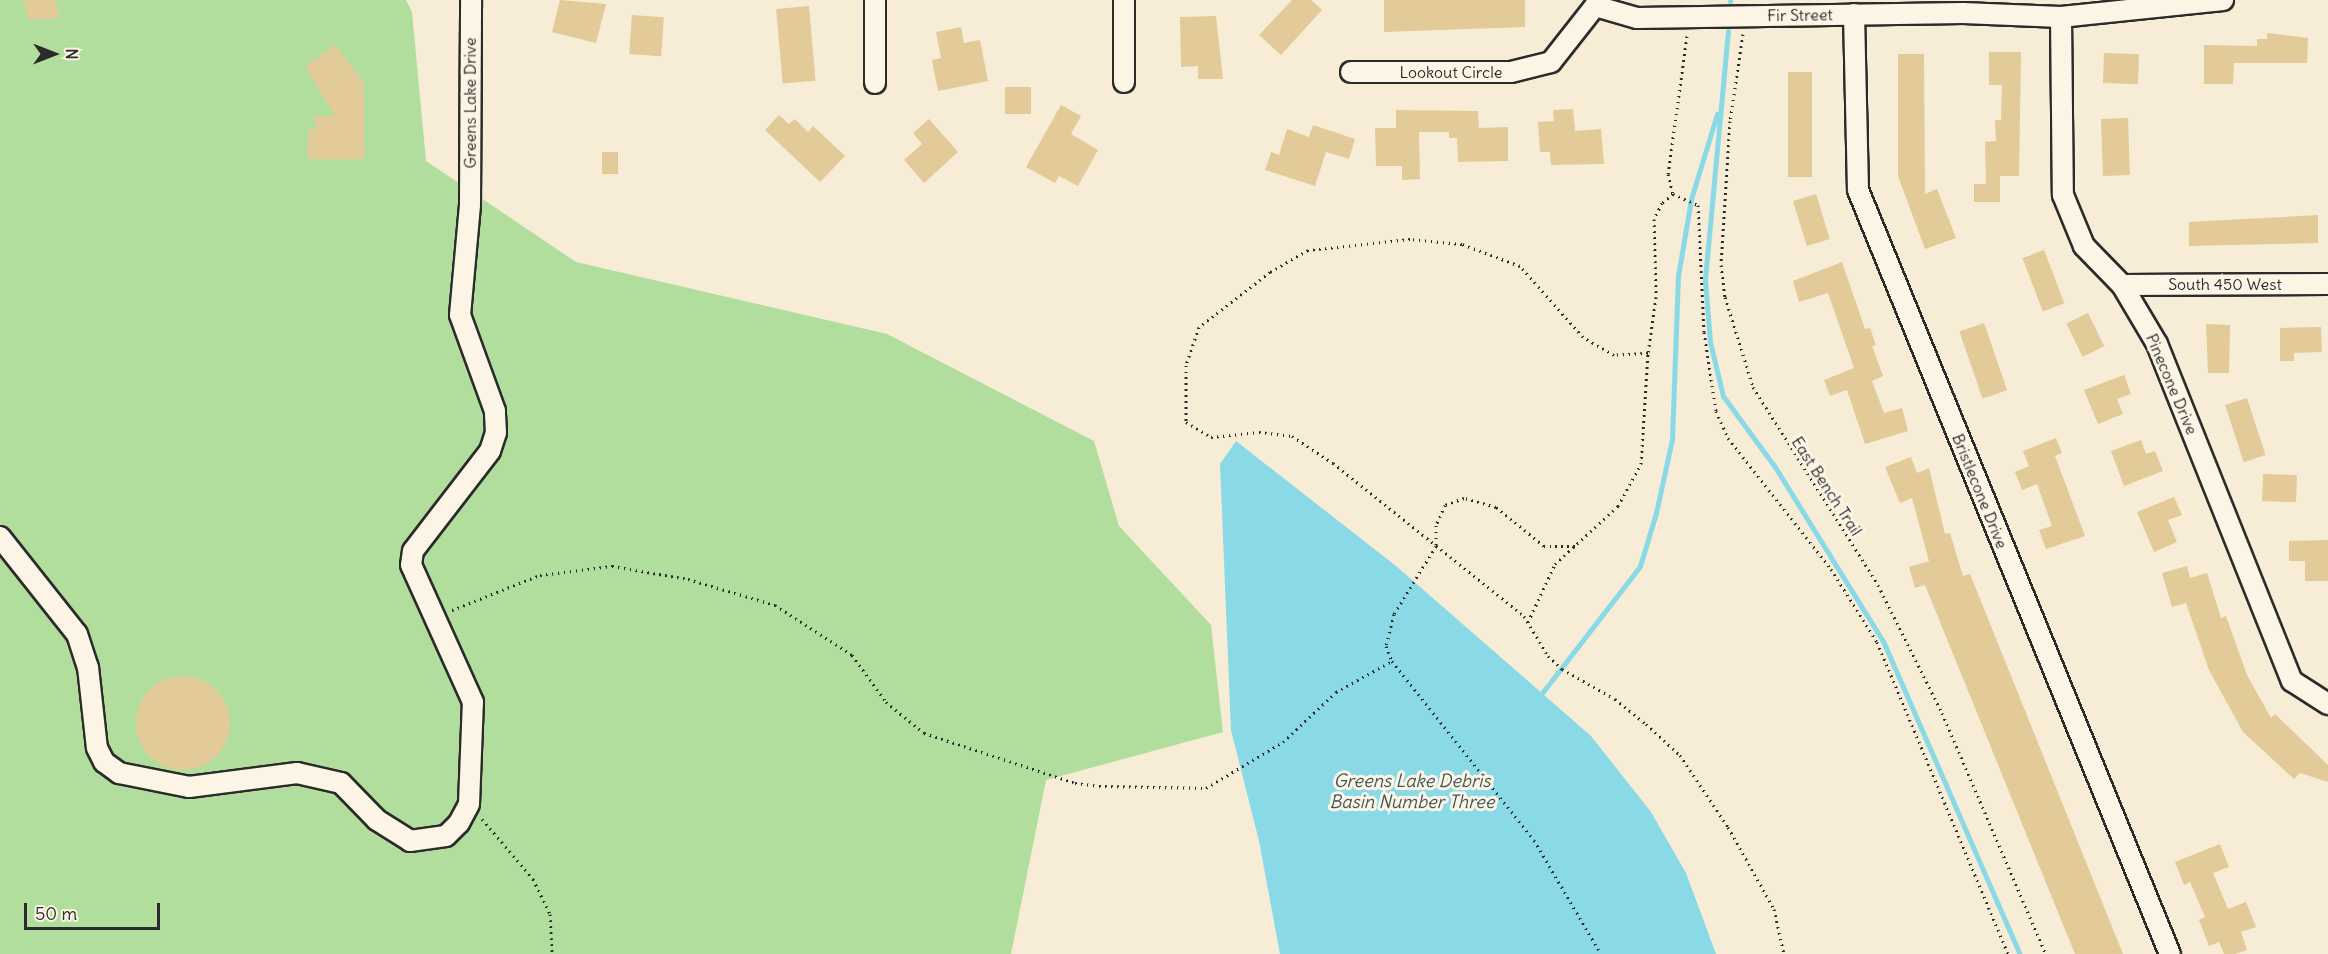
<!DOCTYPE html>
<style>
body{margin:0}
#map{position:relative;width:2328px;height:954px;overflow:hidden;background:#f7ecd6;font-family:Delius,sans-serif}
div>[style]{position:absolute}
.green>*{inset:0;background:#b1de9c}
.water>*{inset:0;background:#8ad9e7}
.stream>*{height:5px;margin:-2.5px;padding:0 2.5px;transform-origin:2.5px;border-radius:2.5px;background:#8ad9e7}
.building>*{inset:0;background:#e2ca99;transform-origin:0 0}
.round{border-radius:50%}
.path>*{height:3px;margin-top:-1.5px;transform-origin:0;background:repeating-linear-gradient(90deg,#2b2b2b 0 1.5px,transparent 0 6px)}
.roads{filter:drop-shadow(2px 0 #2b2b2b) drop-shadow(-2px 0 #2b2b2b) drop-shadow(0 2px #2b2b2b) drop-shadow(0 -2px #2b2b2b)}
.minor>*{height:20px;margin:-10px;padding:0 10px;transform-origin:10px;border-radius:10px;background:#fcf5e5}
span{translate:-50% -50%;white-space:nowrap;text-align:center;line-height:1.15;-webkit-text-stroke:6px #fcf5e5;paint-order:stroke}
.street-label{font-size:16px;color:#2b2b2b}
.water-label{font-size:18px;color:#43565a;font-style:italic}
.north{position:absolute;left:24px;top:24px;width:60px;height:60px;-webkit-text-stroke:4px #fcf5e5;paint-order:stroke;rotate:90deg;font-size:16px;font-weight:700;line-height:24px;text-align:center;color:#2b2b2b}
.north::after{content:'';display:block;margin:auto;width:21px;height:27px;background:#2b2b2b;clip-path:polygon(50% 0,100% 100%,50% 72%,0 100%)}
.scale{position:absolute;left:24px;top:903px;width:136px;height:27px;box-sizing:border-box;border:3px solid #2b2b2b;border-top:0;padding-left:8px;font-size:18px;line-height:21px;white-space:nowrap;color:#2b2b2b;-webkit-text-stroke:4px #fcf5e5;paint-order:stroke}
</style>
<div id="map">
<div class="green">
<div style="clip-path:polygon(0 0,406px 0,412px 12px,426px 161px,576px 262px,887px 334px,1094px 441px,1119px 526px,1211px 625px,1223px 732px,1046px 780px,1011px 954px,0 954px)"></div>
</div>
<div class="water">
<div style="clip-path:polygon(1236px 441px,1396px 566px,1591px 736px,1651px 812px,1686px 873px,1716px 954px,1280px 954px,1259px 841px,1231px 730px,1220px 464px)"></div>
</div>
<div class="stream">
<div style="left:1730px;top:1px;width:1px;rotate:-90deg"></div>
<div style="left:1728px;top:31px;width:250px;rotate:95.3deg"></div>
<div style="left:1705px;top:280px;width:62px;rotate:85.4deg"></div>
<div style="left:1710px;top:342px;width:56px;rotate:76.5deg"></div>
<div style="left:1723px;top:396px;width:88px;rotate:53.8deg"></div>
<div style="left:1775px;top:467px;width:205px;rotate:58.2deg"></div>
<div style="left:1883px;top:641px;width:342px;rotate:66.4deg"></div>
<div style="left:1542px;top:693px;width:160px;rotate:-52.3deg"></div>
<div style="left:1640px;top:566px;width:55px;rotate:-73.2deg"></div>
<div style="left:1656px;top:513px;width:76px;rotate:-77.8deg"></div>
<div style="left:1672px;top:439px;width:163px;rotate:-87.9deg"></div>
<div style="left:1678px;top:276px;width:78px;rotate:-80.4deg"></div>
<div style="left:1691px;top:199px;width:89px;rotate:-73deg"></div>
</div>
<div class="building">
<div style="clip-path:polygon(24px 0,55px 0,59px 18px,28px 20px)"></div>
<div style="clip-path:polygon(560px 0,606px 4px,596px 43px,552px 32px)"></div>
<div style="clip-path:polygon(1292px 0,1311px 0,1322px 10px,1281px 55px,1259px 35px)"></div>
<div style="clip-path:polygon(1384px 0,1525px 0,1525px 27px,1384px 32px)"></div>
<div style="left:809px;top:6px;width:75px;height:33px;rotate:85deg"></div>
<div style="left:632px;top:15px;width:32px;height:39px;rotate:4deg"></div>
<div style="clip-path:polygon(1216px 16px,1223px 79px,1198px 79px,1198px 66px,1181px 67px,1180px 17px)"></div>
<div style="clip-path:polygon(961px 27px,964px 43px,980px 40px,988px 81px,938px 91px,932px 60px,941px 58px,936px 32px)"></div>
<div style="clip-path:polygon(2267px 33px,2308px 38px,2307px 63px,2234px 63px,2233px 84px,2204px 84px,2204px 45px,2257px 46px,2257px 39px,2267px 39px)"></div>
<div style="clip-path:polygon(335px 45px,364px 83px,364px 159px,308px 159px,308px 129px,315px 129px,315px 116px,335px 116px,305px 67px)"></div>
<div style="clip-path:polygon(1989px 52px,2021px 52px,2019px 176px,2000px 176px,2000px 202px,1974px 202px,1974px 184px,1986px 184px,1985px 142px,1996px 141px,1995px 120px,2001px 120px,2002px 85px,1989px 85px)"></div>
<div style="left:2104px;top:53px;width:35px;height:30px;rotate:2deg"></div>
<div style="clip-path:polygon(1898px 54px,1924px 54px,1925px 194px,1937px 189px,1956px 238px,1925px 249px,1898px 176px)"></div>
<div style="left:1788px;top:72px;width:24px;height:105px"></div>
<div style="left:1005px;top:87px;width:26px;height:27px"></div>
<div style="clip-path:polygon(1061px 105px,1081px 116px,1071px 134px,1098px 150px,1078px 186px,1059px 176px,1055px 183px,1026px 167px)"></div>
<div style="clip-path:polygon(1573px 109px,1575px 131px,1601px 129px,1604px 164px,1551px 165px,1550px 152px,1540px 152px,1538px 122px,1554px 121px,1553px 110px)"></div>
<div style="clip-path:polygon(1396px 110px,1478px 111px,1479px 128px,1508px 127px,1508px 161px,1458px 162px,1457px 138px,1449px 138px,1449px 132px,1419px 132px,1420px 179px,1402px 180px,1402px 166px,1376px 166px,1375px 128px,1396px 128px)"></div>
<div style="clip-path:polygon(779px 115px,789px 124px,795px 119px,808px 132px,813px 126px,845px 156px,820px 182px,765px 130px)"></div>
<div style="left:2128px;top:118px;width:57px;height:27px;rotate:88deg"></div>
<div style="clip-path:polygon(929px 119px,958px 152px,924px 183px,904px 160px,922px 144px,913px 133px)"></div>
<div style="clip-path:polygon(1313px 125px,1355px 139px,1349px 159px,1326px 152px,1315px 186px,1265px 170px,1271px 152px,1279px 155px,1287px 129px,1309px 137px)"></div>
<div style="left:602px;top:152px;width:16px;height:22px"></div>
<div style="left:1816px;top:194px;width:47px;height:24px;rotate:73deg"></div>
<div style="clip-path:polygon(2318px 215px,2318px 243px,2189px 246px,2189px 222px)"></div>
<div style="left:2044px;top:250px;width:57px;height:23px;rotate:69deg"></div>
<div style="clip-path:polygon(1842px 262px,1865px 329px,1870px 328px,1876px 345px,1872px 346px,1883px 376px,1872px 381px,1884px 413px,1902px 408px,1908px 431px,1865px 444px,1847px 390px,1830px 396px,1824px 380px,1854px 368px,1828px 293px,1799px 302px,1793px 281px)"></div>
<div style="left:2088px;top:313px;width:37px;height:24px;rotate:64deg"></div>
<div style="left:1984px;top:323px;width:71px;height:26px;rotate:71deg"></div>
<div style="clip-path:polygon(2206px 324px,2230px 325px,2229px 373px,2208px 373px)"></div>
<div style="clip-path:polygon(2321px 327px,2322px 352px,2294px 353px,2294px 361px,2280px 361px,2280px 328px)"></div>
<div style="clip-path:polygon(2124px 375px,2131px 394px,2117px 399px,2123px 414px,2098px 424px,2084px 390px)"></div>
<div style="left:2247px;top:398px;width:60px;height:23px;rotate:72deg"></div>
<div style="clip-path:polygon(2056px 438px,2062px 453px,2055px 456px,2085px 536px,2046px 549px,2039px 530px,2052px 526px,2037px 484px,2022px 490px,2015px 472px,2029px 466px,2023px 451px)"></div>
<div style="clip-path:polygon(2141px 440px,2146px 454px,2155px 451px,2163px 471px,2124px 486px,2111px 451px)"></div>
<div style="clip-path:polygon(1911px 457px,1917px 473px,1929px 468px,1945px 534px,1950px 533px,1963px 576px,1970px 574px,2123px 954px,2075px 954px,1925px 585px,1915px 588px,1909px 567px,1929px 561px,1912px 498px,1900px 503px,1885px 467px)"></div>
<div style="left:2263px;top:474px;width:34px;height:27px;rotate:2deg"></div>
<div style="clip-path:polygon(2174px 497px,2182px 515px,2168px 520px,2177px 542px,2154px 552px,2137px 512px)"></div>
<div style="clip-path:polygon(2328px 540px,2328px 581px,2305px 581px,2305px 561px,2289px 561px,2289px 541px)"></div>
<div style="clip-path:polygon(2187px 566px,2190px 578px,2207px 573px,2221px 618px,2226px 616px,2247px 675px,2271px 718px,2275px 714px,2328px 765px,2328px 782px,2300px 773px,2294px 779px,2243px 732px,2209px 670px,2186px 603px,2172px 607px,2162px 573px)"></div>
<div class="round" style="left:136px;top:676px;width:94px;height:94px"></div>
<div style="clip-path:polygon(2220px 844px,2229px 867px,2213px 873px,2228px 909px,2246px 902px,2256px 927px,2241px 932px,2247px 950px,2235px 954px,2224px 954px,2219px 942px,2209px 946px,2199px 920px,2205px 917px,2190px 882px,2184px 885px,2175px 862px)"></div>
</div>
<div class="path">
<div style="left:1743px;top:34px;width:88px;rotate:98.5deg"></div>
<div style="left:1730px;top:121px;width:144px;rotate:93.6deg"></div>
<div style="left:1721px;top:265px;width:32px;rotate:83deg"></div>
<div style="left:1725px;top:297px;width:94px;rotate:72.7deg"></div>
<div style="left:1753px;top:387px;width:234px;rotate:57.7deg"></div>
<div style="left:1878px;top:585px;width:143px;rotate:63.4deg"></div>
<div style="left:1942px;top:713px;width:262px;rotate:66.7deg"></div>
<div style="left:1687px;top:36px;width:139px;rotate:97.8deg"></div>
<div style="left:1668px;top:174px;width:21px;rotate:76deg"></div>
<div style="left:1673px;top:194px;width:27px;rotate:24deg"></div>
<div style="left:1698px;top:205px;width:127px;rotate:87.3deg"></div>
<div style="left:1704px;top:332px;width:80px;rotate:81.4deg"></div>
<div style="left:1716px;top:411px;width:30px;rotate:66deg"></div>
<div style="left:1728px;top:438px;width:167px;rotate:51.8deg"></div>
<div style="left:1831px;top:569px;width:86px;rotate:57.8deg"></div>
<div style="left:1877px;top:642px;width:338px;rotate:67.2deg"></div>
<div style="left:1673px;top:194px;width:14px;rotate:141deg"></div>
<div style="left:1662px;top:203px;width:18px;rotate:117deg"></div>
<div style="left:1654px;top:219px;width:78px;rotate:88.5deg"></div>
<div style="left:1656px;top:297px;width:57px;rotate:98.1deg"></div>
<div style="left:1648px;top:353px;width:34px;rotate:177deg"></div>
<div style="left:1614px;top:355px;width:36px;rotate:-150deg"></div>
<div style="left:1583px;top:337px;width:95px;rotate:-131.6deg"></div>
<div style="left:1520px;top:266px;width:62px;rotate:-159.2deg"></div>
<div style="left:1462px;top:244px;width:52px;rotate:-174.5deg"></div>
<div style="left:1410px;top:239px;width:103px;rotate:173.8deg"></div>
<div style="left:1308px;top:250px;width:44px;rotate:149.9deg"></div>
<div style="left:1270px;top:272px;width:90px;rotate:142.2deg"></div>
<div style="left:1199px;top:327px;width:40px;rotate:108.9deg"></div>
<div style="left:1186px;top:365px;width:57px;rotate:90deg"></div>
<div style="left:1186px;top:422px;width:29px;rotate:31deg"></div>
<div style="left:1211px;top:437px;width:48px;rotate:-5.9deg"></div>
<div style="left:1259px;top:432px;width:33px;rotate:7deg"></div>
<div style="left:1292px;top:436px;width:49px;rotate:33.4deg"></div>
<div style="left:1333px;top:463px;width:245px;rotate:38.7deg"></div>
<div style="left:1524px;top:616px;width:47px;rotate:59deg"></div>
<div style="left:1548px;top:656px;width:19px;rotate:43deg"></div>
<div style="left:1562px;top:669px;width:61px;rotate:29.5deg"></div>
<div style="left:1615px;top:699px;width:40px;rotate:39deg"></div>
<div style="left:1646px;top:724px;width:46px;rotate:42.4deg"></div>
<div style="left:1680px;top:755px;width:87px;rotate:56.3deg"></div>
<div style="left:1728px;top:827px;width:94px;rotate:60.7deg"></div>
<div style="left:1774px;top:909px;width:46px;rotate:77.5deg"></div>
<div style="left:1575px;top:546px;width:31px;rotate:180deg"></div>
<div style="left:1544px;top:546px;width:62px;rotate:-140.9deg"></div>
<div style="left:1496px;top:507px;width:33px;rotate:-164deg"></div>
<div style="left:1464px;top:498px;width:20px;rotate:160deg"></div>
<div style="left:1445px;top:505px;width:22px;rotate:114deg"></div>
<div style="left:1436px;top:525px;width:21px;rotate:90deg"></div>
<div style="left:1436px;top:546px;width:80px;rotate:121.7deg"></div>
<div style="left:1394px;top:614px;width:33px;rotate:104deg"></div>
<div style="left:1386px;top:646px;width:16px;rotate:68deg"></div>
<div style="left:1392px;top:661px;width:228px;rotate:51.6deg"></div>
<div style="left:1534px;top:840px;width:132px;rotate:59.6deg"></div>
<div style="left:452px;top:610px;width:95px;rotate:-21.7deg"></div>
<div style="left:540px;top:575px;width:73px;rotate:-7.1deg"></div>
<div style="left:612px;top:566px;width:77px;rotate:9.7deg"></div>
<div style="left:688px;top:579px;width:91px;rotate:16.6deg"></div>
<div style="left:775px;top:605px;width:92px;rotate:33deg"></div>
<div style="left:852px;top:655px;width:58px;rotate:54.1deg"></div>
<div style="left:886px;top:702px;width:49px;rotate:39.2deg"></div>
<div style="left:924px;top:733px;width:159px;rotate:18.3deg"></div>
<div style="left:1075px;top:783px;width:24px;rotate:7deg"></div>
<div style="left:1099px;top:786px;width:107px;rotate:1.1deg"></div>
<div style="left:1206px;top:788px;width:90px;rotate:-30.9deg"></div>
<div style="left:1283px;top:742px;width:73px;rotate:-43.3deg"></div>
<div style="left:1336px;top:692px;width:64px;rotate:-29deg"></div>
<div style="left:1528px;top:622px;width:64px;rotate:-65deg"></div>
<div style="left:1555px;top:564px;width:86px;rotate:-42.6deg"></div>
<div style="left:1618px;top:506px;width:48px;rotate:-61.3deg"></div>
<div style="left:1641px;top:464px;width:111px;rotate:-86.4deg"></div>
<div style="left:482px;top:819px;width:79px;rotate:49.6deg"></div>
<div style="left:533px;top:879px;width:39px;rotate:64deg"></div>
<div style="left:550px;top:914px;width:40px;rotate:87.1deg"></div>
</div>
<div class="roads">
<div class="minor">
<div style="left:875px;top:0;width:83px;rotate:90deg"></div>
<div style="left:1124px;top:0;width:82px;rotate:90deg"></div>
<div style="left:1595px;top:6px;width:44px;rotate:15.9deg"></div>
<div style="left:1637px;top:18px;width:326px;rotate:-0.9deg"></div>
<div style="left:1963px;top:13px;width:98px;rotate:2.3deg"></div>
<div style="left:2061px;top:17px;width:163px;rotate:-6deg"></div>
<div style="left:1854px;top:14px;width:176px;rotate:88.7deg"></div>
<div style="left:1858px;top:190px;width:825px;rotate:67.79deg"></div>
<div style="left:2061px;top:17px;width:178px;rotate:89.4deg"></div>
<div style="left:2063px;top:195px;width:55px;rotate:67.6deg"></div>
<div style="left:2084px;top:246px;width:54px;rotate:45.7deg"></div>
<div style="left:2122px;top:285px;width:69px;rotate:59.3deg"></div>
<div style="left:2157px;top:344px;width:363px;rotate:68.2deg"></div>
<div style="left:2292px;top:681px;width:43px;rotate:32.6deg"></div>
<div style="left:1351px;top:72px;width:160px"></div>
<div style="left:1511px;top:72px;width:41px;rotate:-14deg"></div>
<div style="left:1551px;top:62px;width:71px;rotate:-51.8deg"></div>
<div style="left:2122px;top:285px;width:206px;rotate:-0.3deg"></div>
<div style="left:0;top:537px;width:124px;rotate:51.6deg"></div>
<div style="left:77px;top:634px;width:35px;rotate:72deg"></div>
<div style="left:88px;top:667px;width:81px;rotate:83.7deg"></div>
<div style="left:97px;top:748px;width:16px;rotate:63deg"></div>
<div style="left:104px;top:762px;width:19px;rotate:36deg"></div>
<div style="left:119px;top:773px;width:71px;rotate:11.3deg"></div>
<div style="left:189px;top:787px;width:109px;rotate:-7.4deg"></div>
<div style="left:297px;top:773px;width:45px;rotate:12.8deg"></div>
<div style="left:341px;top:783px;width:52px;rotate:45.8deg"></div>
<div style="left:377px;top:820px;width:39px;rotate:32deg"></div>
<div style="left:410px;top:841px;width:36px;rotate:-8deg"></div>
<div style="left:446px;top:836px;width:18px;rotate:-45deg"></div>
<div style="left:459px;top:823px;width:21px;rotate:-62deg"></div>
<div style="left:469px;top:804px;width:102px;rotate:-87.8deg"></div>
<div style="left:473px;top:702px;width:150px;rotate:-114.3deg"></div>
<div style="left:411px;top:565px;width:14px;rotate:-82deg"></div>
<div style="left:413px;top:551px;width:126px;rotate:-52.4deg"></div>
<div style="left:490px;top:451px;width:19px;rotate:-72deg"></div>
<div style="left:496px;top:433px;width:22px;rotate:-93deg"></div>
<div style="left:495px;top:411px;width:102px;rotate:-110deg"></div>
<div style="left:460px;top:315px;width:110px;rotate:-84.8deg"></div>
<div style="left:470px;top:205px;width:205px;rotate:-89.7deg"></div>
</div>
</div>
<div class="street-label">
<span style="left:1800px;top:15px;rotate:-1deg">Fir Street</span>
<span style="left:1451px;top:72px">Lookout Circle</span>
<span style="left:470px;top:103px;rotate:-90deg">Greens Lake Drive</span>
<span style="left:2225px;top:284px">South 450 West</span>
<span style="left:2172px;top:384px;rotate:67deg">Pinecone Drive</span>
<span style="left:1827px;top:486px;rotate:57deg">East Bench Trail</span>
<span style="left:1980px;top:491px;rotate:68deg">Bristlecone Drive</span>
</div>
<div class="water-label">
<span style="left:1412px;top:792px">Greens Lake Debris<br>Basin Number Three</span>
</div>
<div class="north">N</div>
<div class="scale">50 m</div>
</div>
